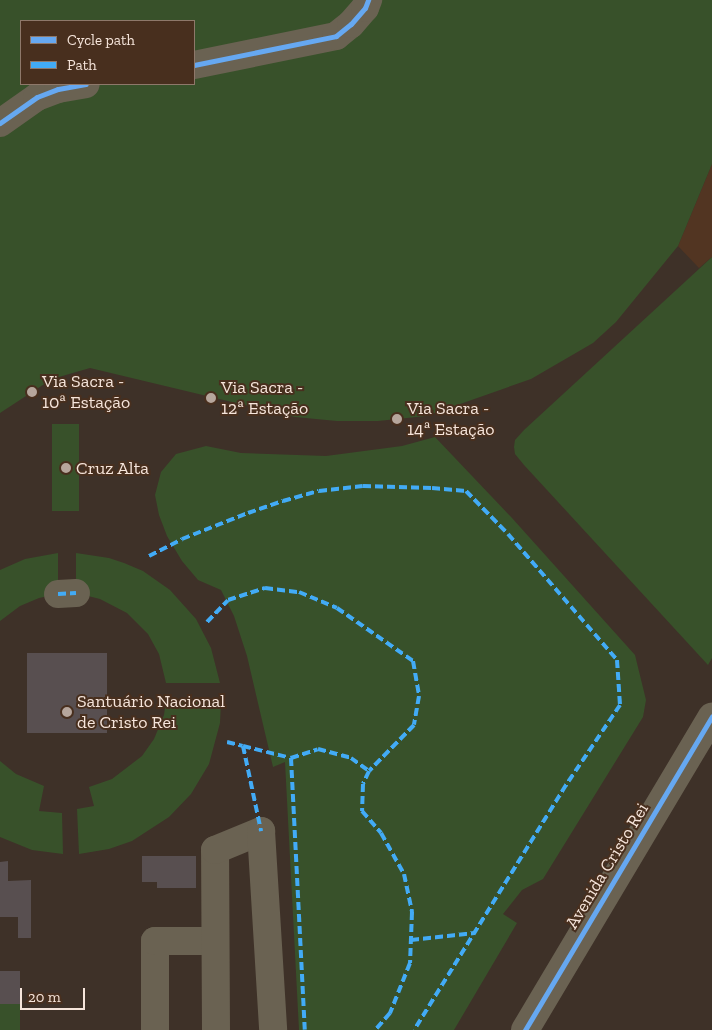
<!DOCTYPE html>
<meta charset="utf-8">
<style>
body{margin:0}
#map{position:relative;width:712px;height:1030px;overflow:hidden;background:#3e3128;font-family:"Zilla Slab",serif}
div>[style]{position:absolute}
.built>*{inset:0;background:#523522}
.green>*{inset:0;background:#38512a;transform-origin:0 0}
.building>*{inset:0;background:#584f50;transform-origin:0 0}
.minor>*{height:28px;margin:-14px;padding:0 14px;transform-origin:14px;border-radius:14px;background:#6a6252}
.quiet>*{height:4px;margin-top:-2px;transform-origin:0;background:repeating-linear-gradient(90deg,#42abf6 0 8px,transparent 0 12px)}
.cycleway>*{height:5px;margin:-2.5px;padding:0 2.5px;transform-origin:2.5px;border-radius:2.5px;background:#66a8f1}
.dots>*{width:14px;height:14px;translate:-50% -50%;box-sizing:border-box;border:2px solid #482f1e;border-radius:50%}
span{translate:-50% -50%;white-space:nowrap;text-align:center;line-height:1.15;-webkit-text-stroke:4px #482f1e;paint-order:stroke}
.poi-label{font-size:18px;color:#f6e5db}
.left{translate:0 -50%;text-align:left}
.street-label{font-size:18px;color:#f6e5db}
.legend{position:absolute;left:20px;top:20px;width:175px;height:65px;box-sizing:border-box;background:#482f1e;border:1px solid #8e786a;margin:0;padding:6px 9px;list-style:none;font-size:15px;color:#f6e5db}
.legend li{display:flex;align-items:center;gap:10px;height:25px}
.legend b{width:25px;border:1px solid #8e786a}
.scale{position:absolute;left:20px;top:988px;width:65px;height:22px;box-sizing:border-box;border:2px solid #f6e5db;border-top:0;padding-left:6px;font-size:15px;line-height:18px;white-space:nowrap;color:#f6e5db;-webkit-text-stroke:4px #482f1e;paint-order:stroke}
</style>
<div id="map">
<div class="built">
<div style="clip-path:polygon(712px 164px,712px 257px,699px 268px,678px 246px)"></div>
</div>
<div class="green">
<div style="clip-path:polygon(evenodd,0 0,712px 0,712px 164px,678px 246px,616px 322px,593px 343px,531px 379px,426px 416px,378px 421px,337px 421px,295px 417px,90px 368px,52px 379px,0 413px,0 0,21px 21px,194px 21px,194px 84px,21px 84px,21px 21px)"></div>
<div style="clip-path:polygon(712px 257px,712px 658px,708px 665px,524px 465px,515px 454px,514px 447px,515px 440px,524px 430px)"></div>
<div style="left:52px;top:424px;width:27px;height:87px"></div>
<div style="clip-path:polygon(435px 437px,512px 518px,635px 655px,646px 700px,643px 717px,543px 879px,522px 890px,503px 914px,517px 923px,454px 1030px,299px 1030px,285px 762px,273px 767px,247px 656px,234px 616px,221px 590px,198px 580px,182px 561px,167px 536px,159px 515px,155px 495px,161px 472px,176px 454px,206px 446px,241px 453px,326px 456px,402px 446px)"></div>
<div style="clip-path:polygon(58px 553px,58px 594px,39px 598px,20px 606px,0 621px,0 570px,25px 559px)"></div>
<div style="clip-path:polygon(76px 553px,109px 558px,124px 563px,143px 571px,170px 590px,196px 619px,211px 648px,220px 683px,166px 683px,159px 654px,148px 634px,127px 613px,100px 599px,76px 593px)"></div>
<div style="clip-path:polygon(166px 700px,221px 701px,220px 723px,209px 764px,191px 794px,169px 817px,132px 841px,109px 849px,79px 854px,77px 809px,94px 806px,89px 787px,112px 779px,142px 756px,154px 739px,164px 715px)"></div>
<div style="clip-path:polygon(0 761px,16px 774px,44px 786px,39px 811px,62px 813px,63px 854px,32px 850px,0 837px)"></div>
<div style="left:0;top:1004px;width:20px;height:26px"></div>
</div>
<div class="building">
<div style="left:27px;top:653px;width:80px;height:80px"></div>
<div style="clip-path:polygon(142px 856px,196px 856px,196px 888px,157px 888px,157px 882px,142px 882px)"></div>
<div style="clip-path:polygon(8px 861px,8px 881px,31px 880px,31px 938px,18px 938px,18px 917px,0 917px,0 862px)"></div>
<div style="left:0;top:971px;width:20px;height:33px"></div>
</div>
<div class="minor">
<div style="left:194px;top:65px;width:145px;rotate:-11.5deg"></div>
<div style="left:336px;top:36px;width:19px;rotate:-39deg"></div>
<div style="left:351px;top:24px;width:21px;rotate:-49deg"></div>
<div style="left:365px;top:8px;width:9px;rotate:-69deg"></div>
<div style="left:0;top:123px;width:45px;rotate:-35.1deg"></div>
<div style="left:37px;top:97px;width:22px;rotate:-21deg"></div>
<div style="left:58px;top:89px;width:28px;rotate:-10deg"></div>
<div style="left:58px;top:594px;width:18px;rotate:-3deg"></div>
<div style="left:155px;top:1030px;width:89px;rotate:-90deg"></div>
<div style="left:155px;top:941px;width:60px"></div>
<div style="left:216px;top:1030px;width:180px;rotate:-90.3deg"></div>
<div style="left:215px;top:850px;width:50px;rotate:-22.4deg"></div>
<div style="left:261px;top:831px;width:199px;rotate:86.5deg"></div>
<div style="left:525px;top:1030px;width:365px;rotate:-59.2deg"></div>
</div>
<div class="quiet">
<div style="left:149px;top:556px;width:37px;rotate:-27deg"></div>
<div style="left:182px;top:539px;width:71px;rotate:-21.5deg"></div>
<div style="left:248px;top:513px;width:37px;rotate:-19deg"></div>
<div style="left:283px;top:501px;width:37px;rotate:-16deg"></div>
<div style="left:319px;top:491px;width:44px;rotate:-6.5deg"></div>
<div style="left:363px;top:486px;width:69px;rotate:1.7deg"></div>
<div style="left:432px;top:488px;width:34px;rotate:5deg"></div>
<div style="left:466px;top:491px;width:60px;rotate:45.7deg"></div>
<div style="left:508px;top:534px;width:167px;rotate:49.1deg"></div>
<div style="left:617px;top:660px;width:45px;rotate:86.2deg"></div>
<div style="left:620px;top:705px;width:97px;rotate:124deg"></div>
<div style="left:566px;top:785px;width:288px;rotate:121.8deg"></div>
<div style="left:58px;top:594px;width:18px;rotate:-3deg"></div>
<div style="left:207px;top:622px;width:30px;rotate:-46deg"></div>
<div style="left:228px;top:600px;width:39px;rotate:-18deg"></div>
<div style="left:265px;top:588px;width:34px;rotate:7deg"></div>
<div style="left:299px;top:592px;width:41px;rotate:22.8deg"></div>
<div style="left:337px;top:608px;width:93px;rotate:34.9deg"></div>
<div style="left:413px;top:661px;width:36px;rotate:80deg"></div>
<div style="left:419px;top:696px;width:29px;rotate:100deg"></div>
<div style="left:414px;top:725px;width:64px;rotate:134.4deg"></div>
<div style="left:369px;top:771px;width:14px;rotate:115deg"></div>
<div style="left:363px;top:784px;width:27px;rotate:92deg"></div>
<div style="left:362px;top:811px;width:29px;rotate:49deg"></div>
<div style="left:381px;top:833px;width:47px;rotate:60.7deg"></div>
<div style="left:404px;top:874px;width:39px;rotate:78deg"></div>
<div style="left:412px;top:912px;width:51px;rotate:92.2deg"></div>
<div style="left:410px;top:963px;width:54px;rotate:111.8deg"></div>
<div style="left:390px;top:1013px;width:23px;rotate:131deg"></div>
<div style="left:227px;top:742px;width:16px;rotate:14deg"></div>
<div style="left:243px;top:746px;width:87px;rotate:78deg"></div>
<div style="left:243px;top:746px;width:49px;rotate:14deg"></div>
<div style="left:291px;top:758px;width:28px;rotate:-18deg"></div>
<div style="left:318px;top:749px;width:34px;rotate:15deg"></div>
<div style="left:351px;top:758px;width:22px;rotate:36deg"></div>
<div style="left:291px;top:758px;width:272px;rotate:87.1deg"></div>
<div style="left:411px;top:940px;width:64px;rotate:-6.2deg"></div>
</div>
<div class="cycleway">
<div style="left:194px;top:65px;width:145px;rotate:-11.5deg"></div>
<div style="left:336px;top:36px;width:19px;rotate:-39deg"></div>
<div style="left:351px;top:24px;width:21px;rotate:-49deg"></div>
<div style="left:365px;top:8px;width:9px;rotate:-69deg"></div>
<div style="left:0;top:123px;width:45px;rotate:-35.1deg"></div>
<div style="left:37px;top:97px;width:22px;rotate:-21deg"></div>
<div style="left:58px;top:89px;width:28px;rotate:-10deg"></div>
<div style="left:525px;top:1030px;width:365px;rotate:-59.2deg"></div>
</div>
<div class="dots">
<div style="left:32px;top:392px;background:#b6a69c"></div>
<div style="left:211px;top:398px;background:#b6a69c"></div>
<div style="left:397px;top:419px;background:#b6a69c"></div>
<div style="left:66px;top:468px;background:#b6a69c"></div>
<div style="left:67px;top:712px;background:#b6a69c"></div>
</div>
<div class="poi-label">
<span class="left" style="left:42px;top:392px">Via Sacra -<br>10ª Estação</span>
<span class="left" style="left:221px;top:398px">Via Sacra -<br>12ª Estação</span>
<span class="left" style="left:407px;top:419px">Via Sacra -<br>14ª Estação</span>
<span class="left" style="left:76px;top:468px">Cruz Alta</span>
<span class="left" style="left:77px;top:712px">Santuário Nacional<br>de Cristo Rei</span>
</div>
<div class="street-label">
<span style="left:607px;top:866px;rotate:-59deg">Avenida Cristo Rei</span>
</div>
<ul class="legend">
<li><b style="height:6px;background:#66a8f1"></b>Cycle path</li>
<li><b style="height:6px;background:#42abf6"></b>Path</li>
</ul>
<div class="scale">20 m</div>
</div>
